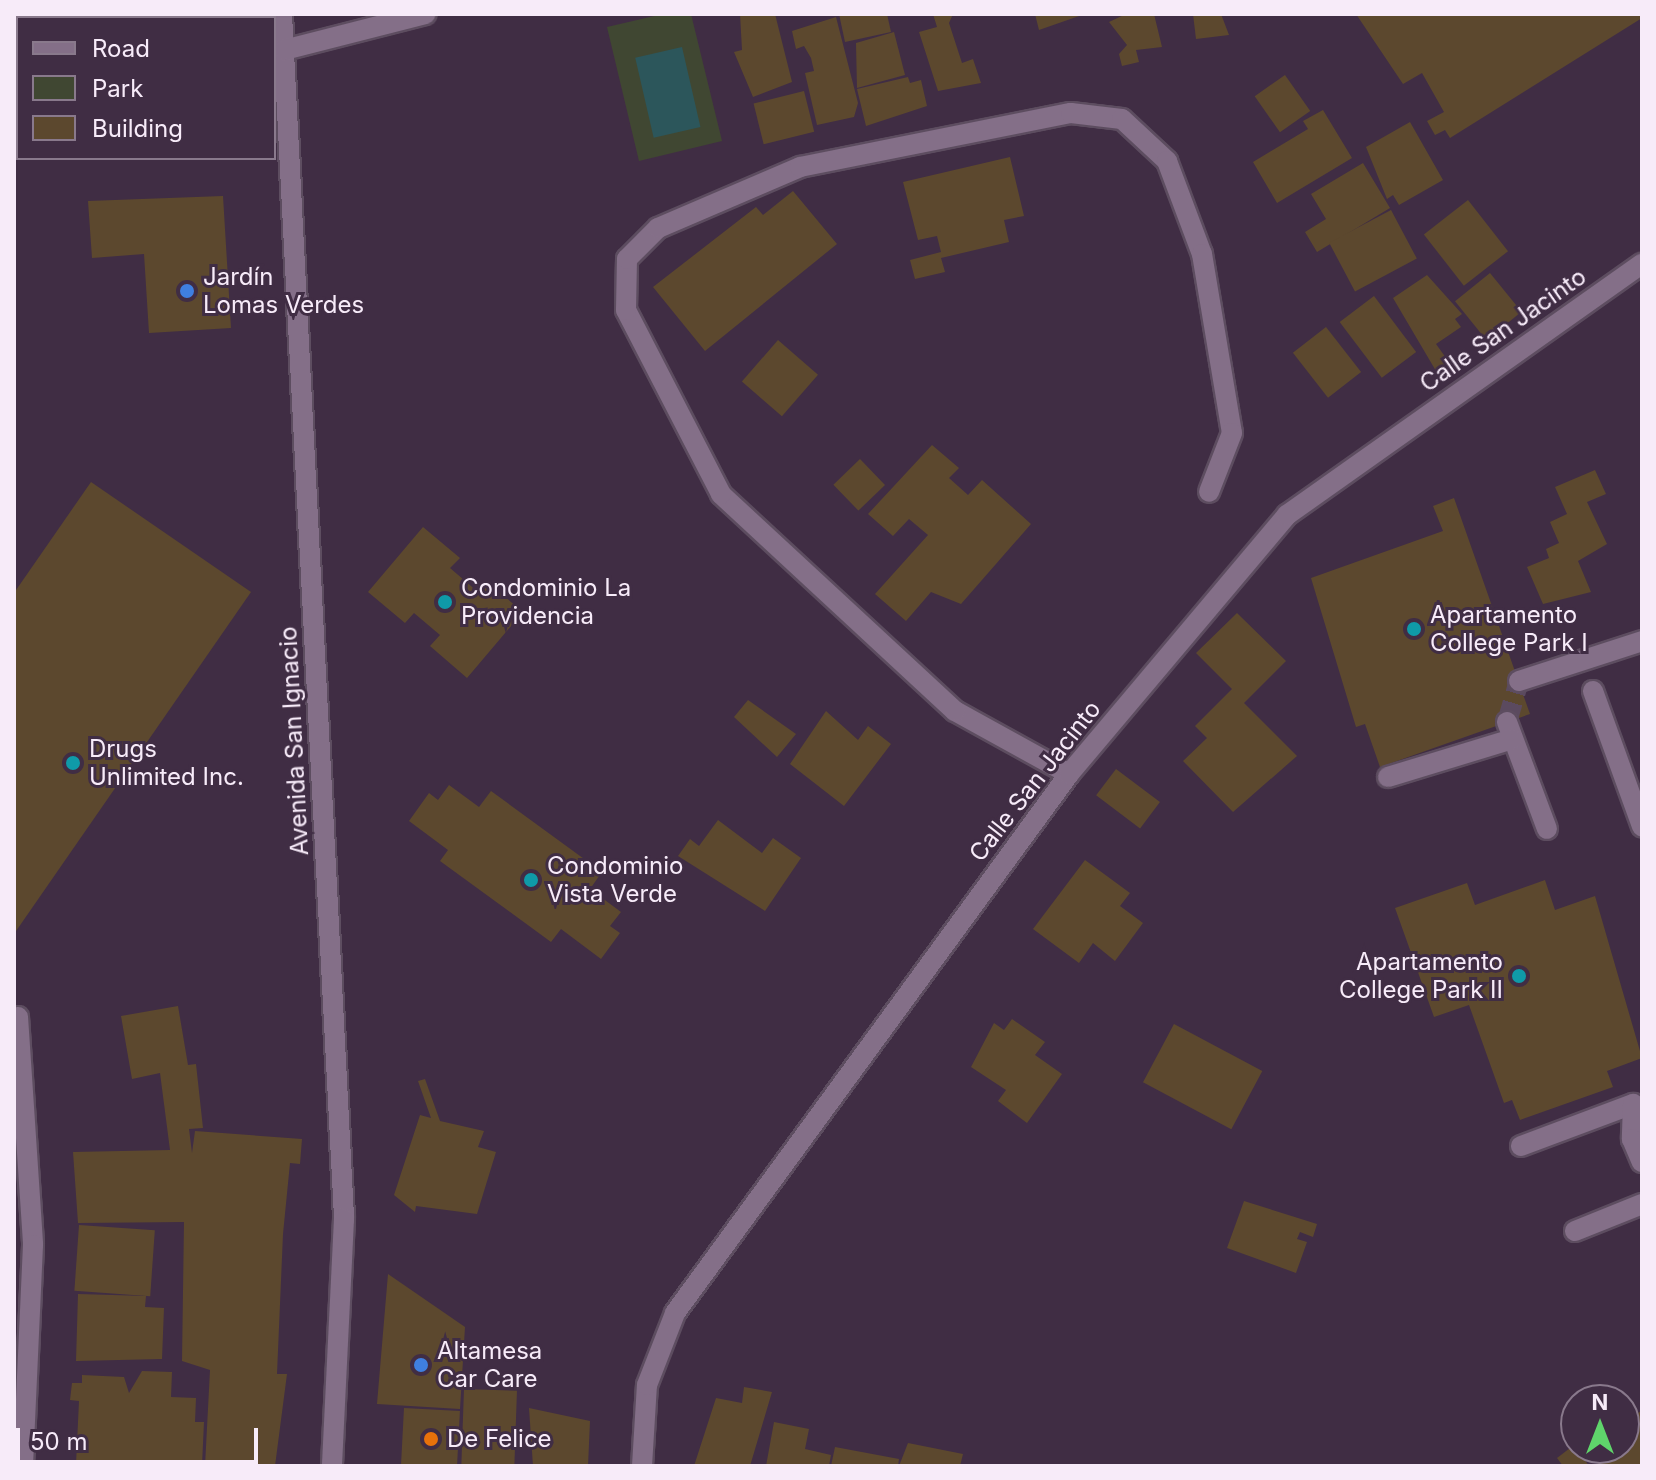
<!DOCTYPE html>
<meta charset="utf-8">
<style>
body{margin:0}
#map{position:relative;width:1656px;height:1480px;overflow:hidden;background:#402d44;font-family:Inter,sans-serif}
div>[style]{position:absolute}
.built>*{inset:0;background:#503854}
.green>*{inset:0;background:#404732}
.water>*{inset:0;background:#2c565b;transform-origin:0 0}
.building>*{inset:0;background:#5c482e;transform-origin:0 0}
.minor-tunnel>*{height:20px;margin-top:-10px;transform-origin:0;background:repeating-linear-gradient(90deg,#5b4a5f 0 20px,transparent 0 30px)}
.roads{filter:drop-shadow(2px 0 #5d4d60) drop-shadow(-2px 0 #5d4d60) drop-shadow(0 2px #5d4d60) drop-shadow(0 -2px #5d4d60)}
.minor>*{height:20px;margin:-10px;padding:0 10px;transform-origin:10px;border-radius:10px;background:#846f88}
.dots>*{width:22px;height:22px;translate:-50% -50%;box-sizing:border-box;border:4px solid #402d44;border-radius:50%}
span{translate:-50% -50%;white-space:nowrap;text-align:center;line-height:1.15;-webkit-text-stroke:6px #402d44;paint-order:stroke}
.poi-label{font-size:24px;color:#f7ebf9}
.left{translate:0 -50%;text-align:left}
.right{translate:-100% -50%;text-align:right}
.street-label{font-size:24px;color:#f7ebf9}
.frame{position:absolute;inset:0;border:16px solid #f7ebf9;pointer-events:none}
.legend{position:absolute;left:16px;top:16px;width:260px;height:144px;box-sizing:border-box;background:#402d44;border:2px solid #89798c;margin:0;padding:10px 14px;list-style:none;font-size:24px;color:#f7ebf9}
.legend li{display:flex;align-items:center;gap:16px;height:40px}
.legend b{width:40px;border:2px solid #89798c}
.north{position:absolute;left:1560px;top:1384px;width:80px;height:80px;box-sizing:border-box;background:#402d44;border:2px solid #89798c;border-radius:50%;rotate:0deg;font-size:22px;font-weight:700;line-height:32px;text-align:center;color:#f7ebf9}
.north::after{content:'';display:block;margin:auto;width:28px;height:36px;background:#5fd56b;clip-path:polygon(50% 0,100% 100%,50% 72%,0 100%)}
.scale{position:absolute;left:16px;top:1428px;width:242px;height:36px;box-sizing:border-box;border:4px solid #f7ebf9;border-top:0;padding-left:10px;font-size:24px;line-height:28px;white-space:nowrap;color:#f7ebf9;-webkit-text-stroke:6px #402d44;paint-order:stroke}
</style>
<div id="map">
<div class="built">
<div style="clip-path:polygon(14px 14px,221px 14px,18px 18px,18px 111px)"></div>
</div>
<div class="green">
<div style="clip-path:polygon(663px 14px,691px 14px,722px 141px,639px 161px,607px 27px)"></div>
</div>
<div class="water">
<div style="left:682px;top:47px;width:82px;height:48px;rotate:77deg"></div>
</div>
<div class="building">
<div style="clip-path:polygon(740px 14px,775px 14px,792px 82px,753px 97px,734px 52px,742px 50px)"></div>
<div style="clip-path:polygon(839px 14px,887px 14px,891px 32px,845px 42px)"></div>
<div style="clip-path:polygon(933px 14px,953px 14px,949px 23px,962px 63px,973px 59px,981px 83px,938px 91px,919px 32px,937px 27px)"></div>
<div style="clip-path:polygon(1035px 14px,1082px 14px,1082px 15px,1039px 30px)"></div>
<div style="clip-path:polygon(1126px 14px,1154px 14px,1162px 47px,1136px 50px,1139px 62px,1122px 66px,1119px 54px,1127px 45px,1109px 22px)"></div>
<div style="clip-path:polygon(1193px 14px,1221px 14px,1229px 35px,1196px 39px)"></div>
<div style="clip-path:polygon(1356px 14px,1642px 14px,1642px 18px,1450px 138px,1445px 130px,1435px 135px,1427px 121px,1444px 112px,1422px 73px,1403px 84px)"></div>
<div style="clip-path:polygon(836px 17px,858px 103px,854px 117px,817px 125px,805px 73px,814px 71px,811px 58px,804px 46px,796px 49px,792px 31px)"></div>
<div style="clip-path:polygon(894px 32px,905px 75px,857px 88px,856px 43px)"></div>
<div style="left:1285px;top:75px;width:44px;height:37px;rotate:55deg"></div>
<div style="clip-path:polygon(908px 77px,910px 83px,921px 80px,927px 106px,866px 126px,857px 89px)"></div>
<div style="left:804px;top:91px;width:42px;height:52px;rotate:76deg"></div>
<div style="clip-path:polygon(1323px 110px,1352px 158px,1277px 203px,1253px 162px,1308px 129px,1303px 121px)"></div>
<div style="clip-path:polygon(1410px 122px,1443px 180px,1399px 205px,1393px 195px,1387px 199px,1366px 147px)"></div>
<div style="clip-path:polygon(1010px 157px,1024px 216px,1004px 220px,1009px 242px,941px 258px,945px 272px,915px 279px,910px 260px,941px 252px,937px 236px,918px 240px,903px 182px)"></div>
<div style="clip-path:polygon(1363px 163px,1390px 208px,1317px 252px,1305px 232px,1326px 219px,1311px 194px)"></div>
<div style="clip-path:polygon(793px 191px,837px 244px,705px 351px,653px 287px,756px 207px,763px 215px)"></div>
<div style="clip-path:polygon(223px 196px,231px 328px,149px 333px,144px 254px,92px 258px,88px 201px)"></div>
<div style="left:1468px;top:200px;width:65px;height:56px;rotate:52deg"></div>
<div style="left:1391px;top:210px;width:55px;height:70px;rotate:62deg"></div>
<div style="left:1490px;top:273px;width:50px;height:45px;rotate:51deg"></div>
<div style="clip-path:polygon(1427px 275px,1462px 314px,1455px 319px,1461px 327px,1436px 344px,1449px 362px,1436px 371px,1393px 298px)"></div>
<div style="left:1374px;top:296px;width:70px;height:43px;rotate:53deg"></div>
<div style="left:1326px;top:327px;width:57px;height:42px;rotate:52deg"></div>
<div style="left:778px;top:340px;width:53px;height:55px;rotate:41deg"></div>
<div style="clip-path:polygon(932px 445px,959px 468px,949px 478px,968px 495px,982px 480px,1031px 524px,961px 604px,931px 592px,906px 621px,875px 594px,928px 535px,909px 519px,893px 536px,868px 514px)"></div>
<div style="left:860px;top:459px;width:36px;height:37px;rotate:46deg"></div>
<div style="clip-path:polygon(1595px 470px,1606px 494px,1587px 502px,1607px 544px,1578px 561px,1591px 592px,1543px 604px,1527px 567px,1549px 558px,1546px 549px,1559px 543px,1550px 522px,1567px 514px,1555px 487px)"></div>
<div style="clip-path:polygon(91px 482px,251px 592px,14px 934px,14px 593px)"></div>
<div style="clip-path:polygon(1454px 498px,1530px 714px,1380px 767px,1365px 724px,1356px 727px,1311px 578px,1443px 531px,1433px 506px)"></div>
<div style="clip-path:polygon(423px 527px,460px 558px,450px 568px,478px 592px,486px 581px,523px 612px,467px 678px,430px 646px,440px 635px,414px 613px,405px 623px,368px 592px)"></div>
<div style="clip-path:polygon(1237px 613px,1286px 661px,1244px 703px,1297px 756px,1233px 812px,1183px 761px,1207px 738px,1195px 726px,1232px 689px,1196px 653px)"></div>
<div style="clip-path:polygon(748px 700px,796px 734px,777px 757px,734px 717px)"></div>
<div style="clip-path:polygon(826px 711px,858px 740px,868px 726px,891px 744px,844px 806px,790px 764px)"></div>
<div style="left:1116px;top:769px;width:55px;height:33px;rotate:37deg"></div>
<div style="clip-path:polygon(449px 785px,479px 807px,491px 791px,602px 872px,590px 889px,621px 912px,610px 926px,620px 933px,601px 959px,561px 929px,551px 942px,440px 861px,448px 850px,409px 821px,429px 793px,438px 800px)"></div>
<div style="clip-path:polygon(718px 820px,762px 853px,773px 838px,801px 858px,765px 911px,678px 856px,690px 839px,699px 846px)"></div>
<div style="clip-path:polygon(1085px 860px,1130px 893px,1120px 906px,1143px 923px,1115px 961px,1093px 943px,1079px 963px,1033px 929px)"></div>
<div style="clip-path:polygon(1545px 880px,1555px 910px,1595px 896px,1642px 1058px,1607px 1071px,1613px 1087px,1520px 1120px,1512px 1100px,1504px 1103px,1469px 1005px,1434px 1017px,1395px 908px,1467px 883px,1475px 905px)"></div>
<div style="clip-path:polygon(178px 1006px,188px 1065px,196px 1064px,203px 1128px,189px 1129px,192px 1153px,195px 1131px,302px 1139px,300px 1164px,290px 1163px,283px 1234px,277px 1374px,287px 1374px,275px 1466px,205px 1466px,210px 1370px,182px 1361px,184px 1222px,78px 1223px,73px 1152px,170px 1150px,160px 1073px,132px 1079px,121px 1016px)"></div>
<div style="clip-path:polygon(1012px 1019px,1045px 1042px,1035px 1055px,1062px 1074px,1027px 1123px,998px 1101px,1006px 1090px,971px 1067px,994px 1023px,1004px 1030px)"></div>
<div style="left:1174px;top:1024px;width:100px;height:66px;rotate:28deg"></div>
<div style="clip-path:polygon(425px 1079px,440px 1121px,484px 1131px,478px 1147px,496px 1152px,477px 1214px,416px 1206px,415px 1212px,394px 1195px,420px 1115px,431px 1118px,418px 1081px)"></div>
<div style="clip-path:polygon(1244px 1201px,1317px 1224px,1313px 1237px,1300px 1232px,1297px 1239px,1307px 1242px,1296px 1273px,1227px 1248px)"></div>
<div style="left:79px;top:1225px;width:76px;height:66px;rotate:4deg"></div>
<div style="clip-path:polygon(388px 1274px,465px 1327px,460px 1409px,377px 1404px)"></div>
<div style="clip-path:polygon(78px 1294px,146px 1296px,145px 1307px,164px 1308px,162px 1359px,76px 1361px)"></div>
<div style="clip-path:polygon(142px 1371px,172px 1372px,171px 1397px,196px 1398px,195px 1422px,204px 1422px,202px 1465px,76px 1464px,79px 1401px,70px 1400px,72px 1383px,82px 1383px,82px 1375px,124px 1377px,129px 1393px)"></div>
<div style="clip-path:polygon(744px 1387px,772px 1392px,750px 1466px,694px 1466px,716px 1398px,742px 1403px)"></div>
<div style="left:464px;top:1389px;width:53px;height:77px;rotate:2deg"></div>
<div style="left:404px;top:1408px;width:56px;height:58px;rotate:3deg"></div>
<div style="clip-path:polygon(529px 1408px,590px 1421px,588px 1466px,533px 1466px)"></div>
<div style="clip-path:polygon(1642px 1410px,1642px 1466px,1600px 1466px,1589px 1452px,1624px 1448px,1624px 1424px)"></div>
<div style="clip-path:polygon(774px 1422px,809px 1429px,805px 1449px,831px 1455px,829px 1466px,766px 1466px)"></div>
<div style="clip-path:polygon(908px 1443px,963px 1454px,960px 1466px,899px 1466px)"></div>
<div style="clip-path:polygon(1574px 1445px,1589px 1466px,1563px 1466px,1557px 1458px)"></div>
<div style="clip-path:polygon(835px 1447px,899px 1459px,898px 1466px,831px 1466px)"></div>
</div>
<div class="minor-tunnel">
<div style="left:1507px;top:722px;width:43px;rotate:-73.7deg"></div>
</div>
<div class="roads">
<div class="minor">
<div style="left:282px;top:14px;width:1207px;rotate:87.05deg"></div>
<div style="left:344px;top:1219px;width:247px;rotate:92.8deg"></div>
<div style="left:284px;top:50px;width:146px;rotate:-14.3deg"></div>
<div style="left:1519px;top:681px;width:129px;rotate:-18deg"></div>
<div style="left:1593px;top:691px;width:144px;rotate:70.1deg"></div>
<div style="left:1507px;top:722px;width:114px;rotate:69.5deg"></div>
<div style="left:1069px;top:774px;width:130px;rotate:-151.1deg"></div>
<div style="left:955px;top:711px;width:319px;rotate:-137.2deg"></div>
<div style="left:721px;top:494px;width:207px;rotate:-117.3deg"></div>
<div style="left:626px;top:310px;width:51px;rotate:-88.9deg"></div>
<div style="left:627px;top:259px;width:44px;rotate:-45deg"></div>
<div style="left:658px;top:228px;width:155px;rotate:-23.2deg"></div>
<div style="left:800px;top:167px;width:276px;rotate:-11.3deg"></div>
<div style="left:1071px;top:113px;width:51px;rotate:6.7deg"></div>
<div style="left:1122px;top:119px;width:62px;rotate:43deg"></div>
<div style="left:1167px;top:161px;width:99px;rotate:69.4deg"></div>
<div style="left:1202px;top:254px;width:181px;rotate:80.5deg"></div>
<div style="left:1232px;top:433px;width:63px;rotate:111.3deg"></div>
<div style="left:1388px;top:777px;width:130px;rotate:-17deg"></div>
<div style="left:18px;top:1017px;width:228px;rotate:86.2deg"></div>
<div style="left:33px;top:1245px;width:221px;rotate:92.6deg"></div>
<div style="left:1521px;top:1146px;width:120px;rotate:-20.6deg"></div>
<div style="left:1633px;top:1104px;width:35px;rotate:92deg"></div>
<div style="left:1632px;top:1139px;width:25px;rotate:67deg"></div>
<div style="left:1575px;top:1231px;width:72px;rotate:-21.9deg"></div>
<div style="left:642px;top:1466px;width:81px;rotate:-86.5deg"></div>
<div style="left:647px;top:1385px;width:77px;rotate:-68.7deg"></div>
<div style="left:675px;top:1313px;width:668px;rotate:-53.83deg"></div>
<div style="left:1069px;top:774px;width:339px;rotate:-49.9deg"></div>
<div style="left:1287px;top:515px;width:435px;rotate:-35.3deg"></div>
</div>
</div>
<div class="dots">
<div style="left:187px;top:291px;background:#3f7fe0"></div>
<div style="left:445px;top:602px;background:#0f9aa8"></div>
<div style="left:1414px;top:629px;background:#0f9aa8"></div>
<div style="left:73px;top:763px;background:#0f9aa8"></div>
<div style="left:531px;top:880px;background:#0f9aa8"></div>
<div style="left:1519px;top:976px;background:#0f9aa8"></div>
<div style="left:421px;top:1365px;background:#3f7fe0"></div>
<div style="left:431px;top:1439px;background:#e8710a"></div>
</div>
<div class="poi-label">
<span class="left" style="left:203px;top:291px">Jardín<br>Lomas Verdes</span>
<span class="left" style="left:461px;top:602px">Condominio La<br>Providencia</span>
<span class="left" style="left:1430px;top:629px">Apartamento<br>College Park I</span>
<span class="left" style="left:89px;top:763px">Drugs<br>Unlimited Inc.</span>
<span class="left" style="left:547px;top:880px">Condominio<br>Vista Verde</span>
<span class="right" style="left:1503px;top:976px">Apartamento<br>College Park II</span>
<span class="left" style="left:437px;top:1365px">Altamesa<br>Car Care</span>
<span class="left" style="left:447px;top:1439px">De Felice</span>
</div>
<div class="street-label">
<span style="left:1503px;top:330px;rotate:-35deg">Calle San Jacinto</span>
<span style="left:294px;top:741px;rotate:-93deg">Avenida San Ignacio</span>
<span style="left:1035px;top:781px;rotate:-52deg">Calle San Jacinto</span>
</div>
<div class="frame"></div>
<ul class="legend">
<li><b style="height:10px;background:#846f88"></b>Road</li>
<li><b style="height:22px;background:#404732"></b>Park</li>
<li><b style="height:22px;background:#5c482e"></b>Building</li>
</ul>
<div class="north">N</div>
<div class="scale">50 m</div>
</div>
